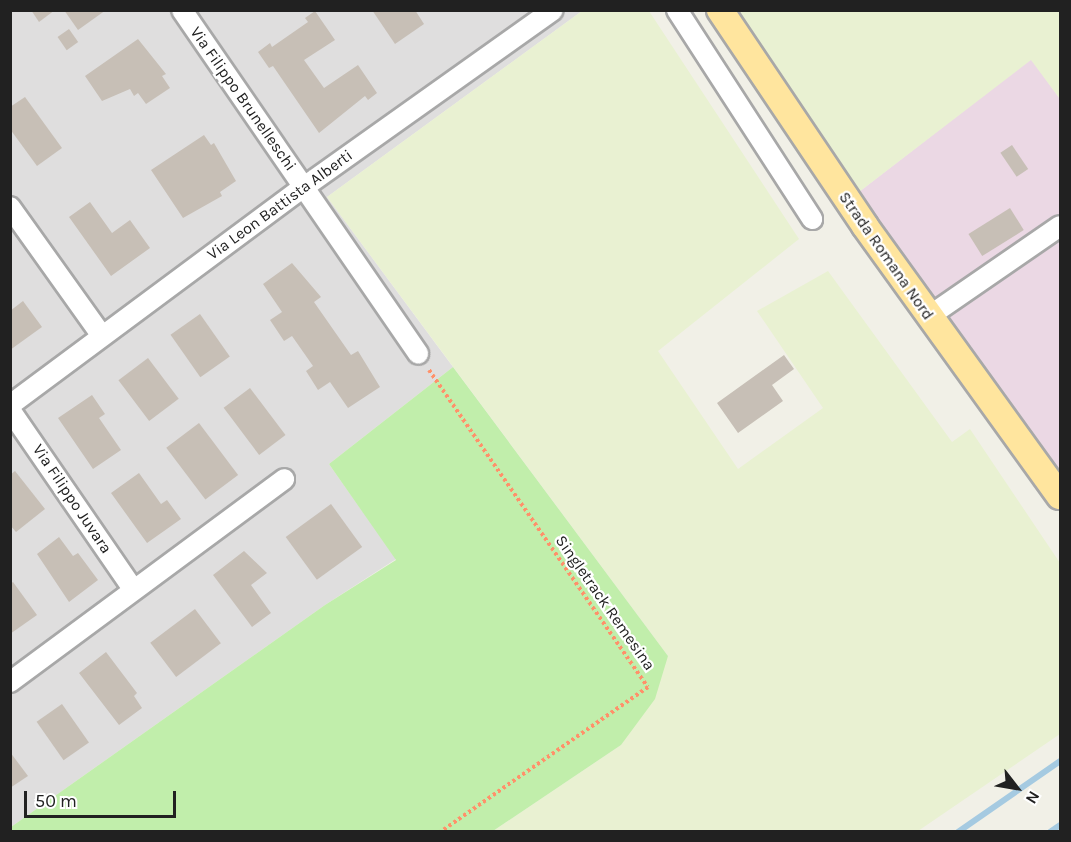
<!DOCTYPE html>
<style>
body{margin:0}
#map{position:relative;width:1071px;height:842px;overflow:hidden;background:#f1f0e7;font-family:Karla,sans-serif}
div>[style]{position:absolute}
.residential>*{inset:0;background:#dfdede}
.industrial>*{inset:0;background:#ebd8e4}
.farmland>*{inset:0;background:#e9f1d2}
.grass>*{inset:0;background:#c1eeab}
.stream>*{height:6px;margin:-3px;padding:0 3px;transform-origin:3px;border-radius:3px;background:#a5cae1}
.building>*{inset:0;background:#c7bfb6;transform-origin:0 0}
.path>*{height:4px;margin-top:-2px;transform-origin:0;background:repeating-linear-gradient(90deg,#ff916a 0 3px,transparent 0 6px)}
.roads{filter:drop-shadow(2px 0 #a8a8a8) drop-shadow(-2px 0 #a8a8a8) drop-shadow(0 2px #a8a8a8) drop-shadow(0 -2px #a8a8a8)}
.minor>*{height:20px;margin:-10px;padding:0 10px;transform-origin:10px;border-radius:10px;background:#fff}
.major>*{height:26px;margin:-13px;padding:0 13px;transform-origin:13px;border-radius:13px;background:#ffe59e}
span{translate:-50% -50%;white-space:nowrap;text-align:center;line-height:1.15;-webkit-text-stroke:4.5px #fff;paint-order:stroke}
.street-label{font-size:16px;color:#212121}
.frame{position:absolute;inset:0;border:12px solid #212121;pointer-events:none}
.north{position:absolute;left:987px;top:758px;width:60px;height:60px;-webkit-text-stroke:4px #fff;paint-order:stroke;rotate:121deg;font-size:16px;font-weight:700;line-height:24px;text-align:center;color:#212121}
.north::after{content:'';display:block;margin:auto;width:21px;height:27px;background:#212121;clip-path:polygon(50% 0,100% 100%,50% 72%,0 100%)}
.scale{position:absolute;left:24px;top:791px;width:152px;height:27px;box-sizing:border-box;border:3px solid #212121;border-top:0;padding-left:8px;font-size:18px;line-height:21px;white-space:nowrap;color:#212121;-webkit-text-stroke:4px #fff;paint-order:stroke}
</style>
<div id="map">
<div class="residential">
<div style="clip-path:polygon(11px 11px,582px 11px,327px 197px,453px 367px,329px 464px,396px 559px,325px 605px,11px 827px)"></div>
</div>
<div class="industrial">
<div style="clip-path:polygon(1031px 59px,1060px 99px,1060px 479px,855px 195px)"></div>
</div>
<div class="farmland">
<div style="clip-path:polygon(582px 11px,649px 11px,799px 239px,658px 351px,738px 469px,823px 408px,757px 311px,828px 271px,952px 442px,970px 429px,1060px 563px,1060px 734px,918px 831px,493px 831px,621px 745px,668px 656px,327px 197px)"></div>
<div style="clip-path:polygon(738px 11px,1060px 11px,1060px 99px,1031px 60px,855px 195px)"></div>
</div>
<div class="grass">
<div style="clip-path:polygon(453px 367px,668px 656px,655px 699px,621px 745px,493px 831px,11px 831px,11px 827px,325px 605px,396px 560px,329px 464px)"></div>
</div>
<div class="stream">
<div style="left:958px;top:832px;width:124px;rotate:-34.8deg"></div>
<div style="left:1050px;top:832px;width:12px;rotate:-35deg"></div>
</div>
<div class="building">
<div style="clip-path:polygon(31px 10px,55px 10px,39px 22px)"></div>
<div style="clip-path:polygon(64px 10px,106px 10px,78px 30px)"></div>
<div style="clip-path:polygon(372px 10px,415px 10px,424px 24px,395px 44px)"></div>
<div style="clip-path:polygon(315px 11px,335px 40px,304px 60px,324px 88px,358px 65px,377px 93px,368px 100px,365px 96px,319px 133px,273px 66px,269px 68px,258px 52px,270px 43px,272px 47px,308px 22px,305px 18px)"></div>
<div style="left:69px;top:29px;width:16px;height:14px;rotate:55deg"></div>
<div style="clip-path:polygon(138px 39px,166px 74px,162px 76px,170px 88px,146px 104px,138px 93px,134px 96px,130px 89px,102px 101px,85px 76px)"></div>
<div style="clip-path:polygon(25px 97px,62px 148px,37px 166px,10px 129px,10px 107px)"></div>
<div style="clip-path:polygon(204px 135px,211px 145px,214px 143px,236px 181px,220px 192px,222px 196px,183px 218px,151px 170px)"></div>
<div style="left:1012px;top:145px;width:29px;height:14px;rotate:56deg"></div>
<div style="clip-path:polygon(90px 202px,112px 233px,130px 220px,150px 248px,111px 276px,69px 217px)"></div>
<div style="left:1010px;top:208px;width:26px;height:49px;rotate:58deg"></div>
<div style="clip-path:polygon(292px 263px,321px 297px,314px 302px,351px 355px,358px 351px,380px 387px,348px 408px,330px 382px,318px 390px,306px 371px,313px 366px,292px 336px,284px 341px,270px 320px,282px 312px,263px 284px)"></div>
<div style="clip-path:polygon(23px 301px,42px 327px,10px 350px,10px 311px)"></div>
<div style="left:200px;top:314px;width:52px;height:36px;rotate:55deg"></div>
<div style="clip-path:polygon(784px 355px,794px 369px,772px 385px,783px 401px,738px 433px,717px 403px)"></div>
<div style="left:148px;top:358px;width:51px;height:37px;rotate:53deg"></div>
<div style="left:250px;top:388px;width:59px;height:33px;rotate:53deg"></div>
<div style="clip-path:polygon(92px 395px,105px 414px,99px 418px,121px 450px,93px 469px,58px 418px)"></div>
<div style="left:199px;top:423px;width:65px;height:41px;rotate:53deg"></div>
<div style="clip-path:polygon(15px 471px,45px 509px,16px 532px,10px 525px,10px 475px)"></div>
<div style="clip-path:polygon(139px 473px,161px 504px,167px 500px,181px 519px,147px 543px,111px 493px)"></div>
<div style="left:331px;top:504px;width:53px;height:56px;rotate:54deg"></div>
<div style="clip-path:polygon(59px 537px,73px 556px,78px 553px,98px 580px,69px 602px,37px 554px)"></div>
<div style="clip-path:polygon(244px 551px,267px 573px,251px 585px,271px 613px,252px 627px,213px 575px)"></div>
<div style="clip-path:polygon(13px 582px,37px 615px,10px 634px,10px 584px)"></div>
<div style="left:195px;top:609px;width:43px;height:56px;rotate:53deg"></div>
<div style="clip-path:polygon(106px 652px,137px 693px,134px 696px,142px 708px,119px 725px,79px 673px)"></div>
<div style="left:62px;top:704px;width:47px;height:31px;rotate:55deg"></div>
<div style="clip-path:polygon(10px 752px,28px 776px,10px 788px)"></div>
</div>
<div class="path">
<div style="left:429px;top:370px;width:385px;rotate:55.4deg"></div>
<div style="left:648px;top:687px;width:254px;rotate:145.1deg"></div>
</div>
<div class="roads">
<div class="minor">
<div style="left:182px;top:10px;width:417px;rotate:55.5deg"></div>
<div style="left:677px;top:10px;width:249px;rotate:57.1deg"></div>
<div style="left:10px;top:207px;width:158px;rotate:54.5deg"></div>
<div style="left:928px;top:317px;width:160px;rotate:-34.6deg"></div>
<div style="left:10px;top:405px;width:366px;rotate:-36.6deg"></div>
<div style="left:304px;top:187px;width:305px;rotate:-35.4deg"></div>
<div style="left:10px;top:410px;width:217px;rotate:55.5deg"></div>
<div style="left:10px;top:682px;width:341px;rotate:-36.5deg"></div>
</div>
<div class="major">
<div style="left:720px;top:10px;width:260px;rotate:56.1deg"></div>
<div style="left:865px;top:226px;width:333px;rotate:54.2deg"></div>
</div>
</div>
<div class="street-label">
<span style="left:243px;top:99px;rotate:55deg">Via Filippo Brunelleschi</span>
<span style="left:280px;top:205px;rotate:-36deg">Via Leon Battista Alberti</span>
<span style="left:886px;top:256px;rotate:55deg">Strada Romana Nord</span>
<span style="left:72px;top:499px;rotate:56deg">Via Filippo Juvara</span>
<span style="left:605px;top:603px;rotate:55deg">Singletrack Remesina</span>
</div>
<div class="frame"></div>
<div class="north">N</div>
<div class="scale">50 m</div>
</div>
